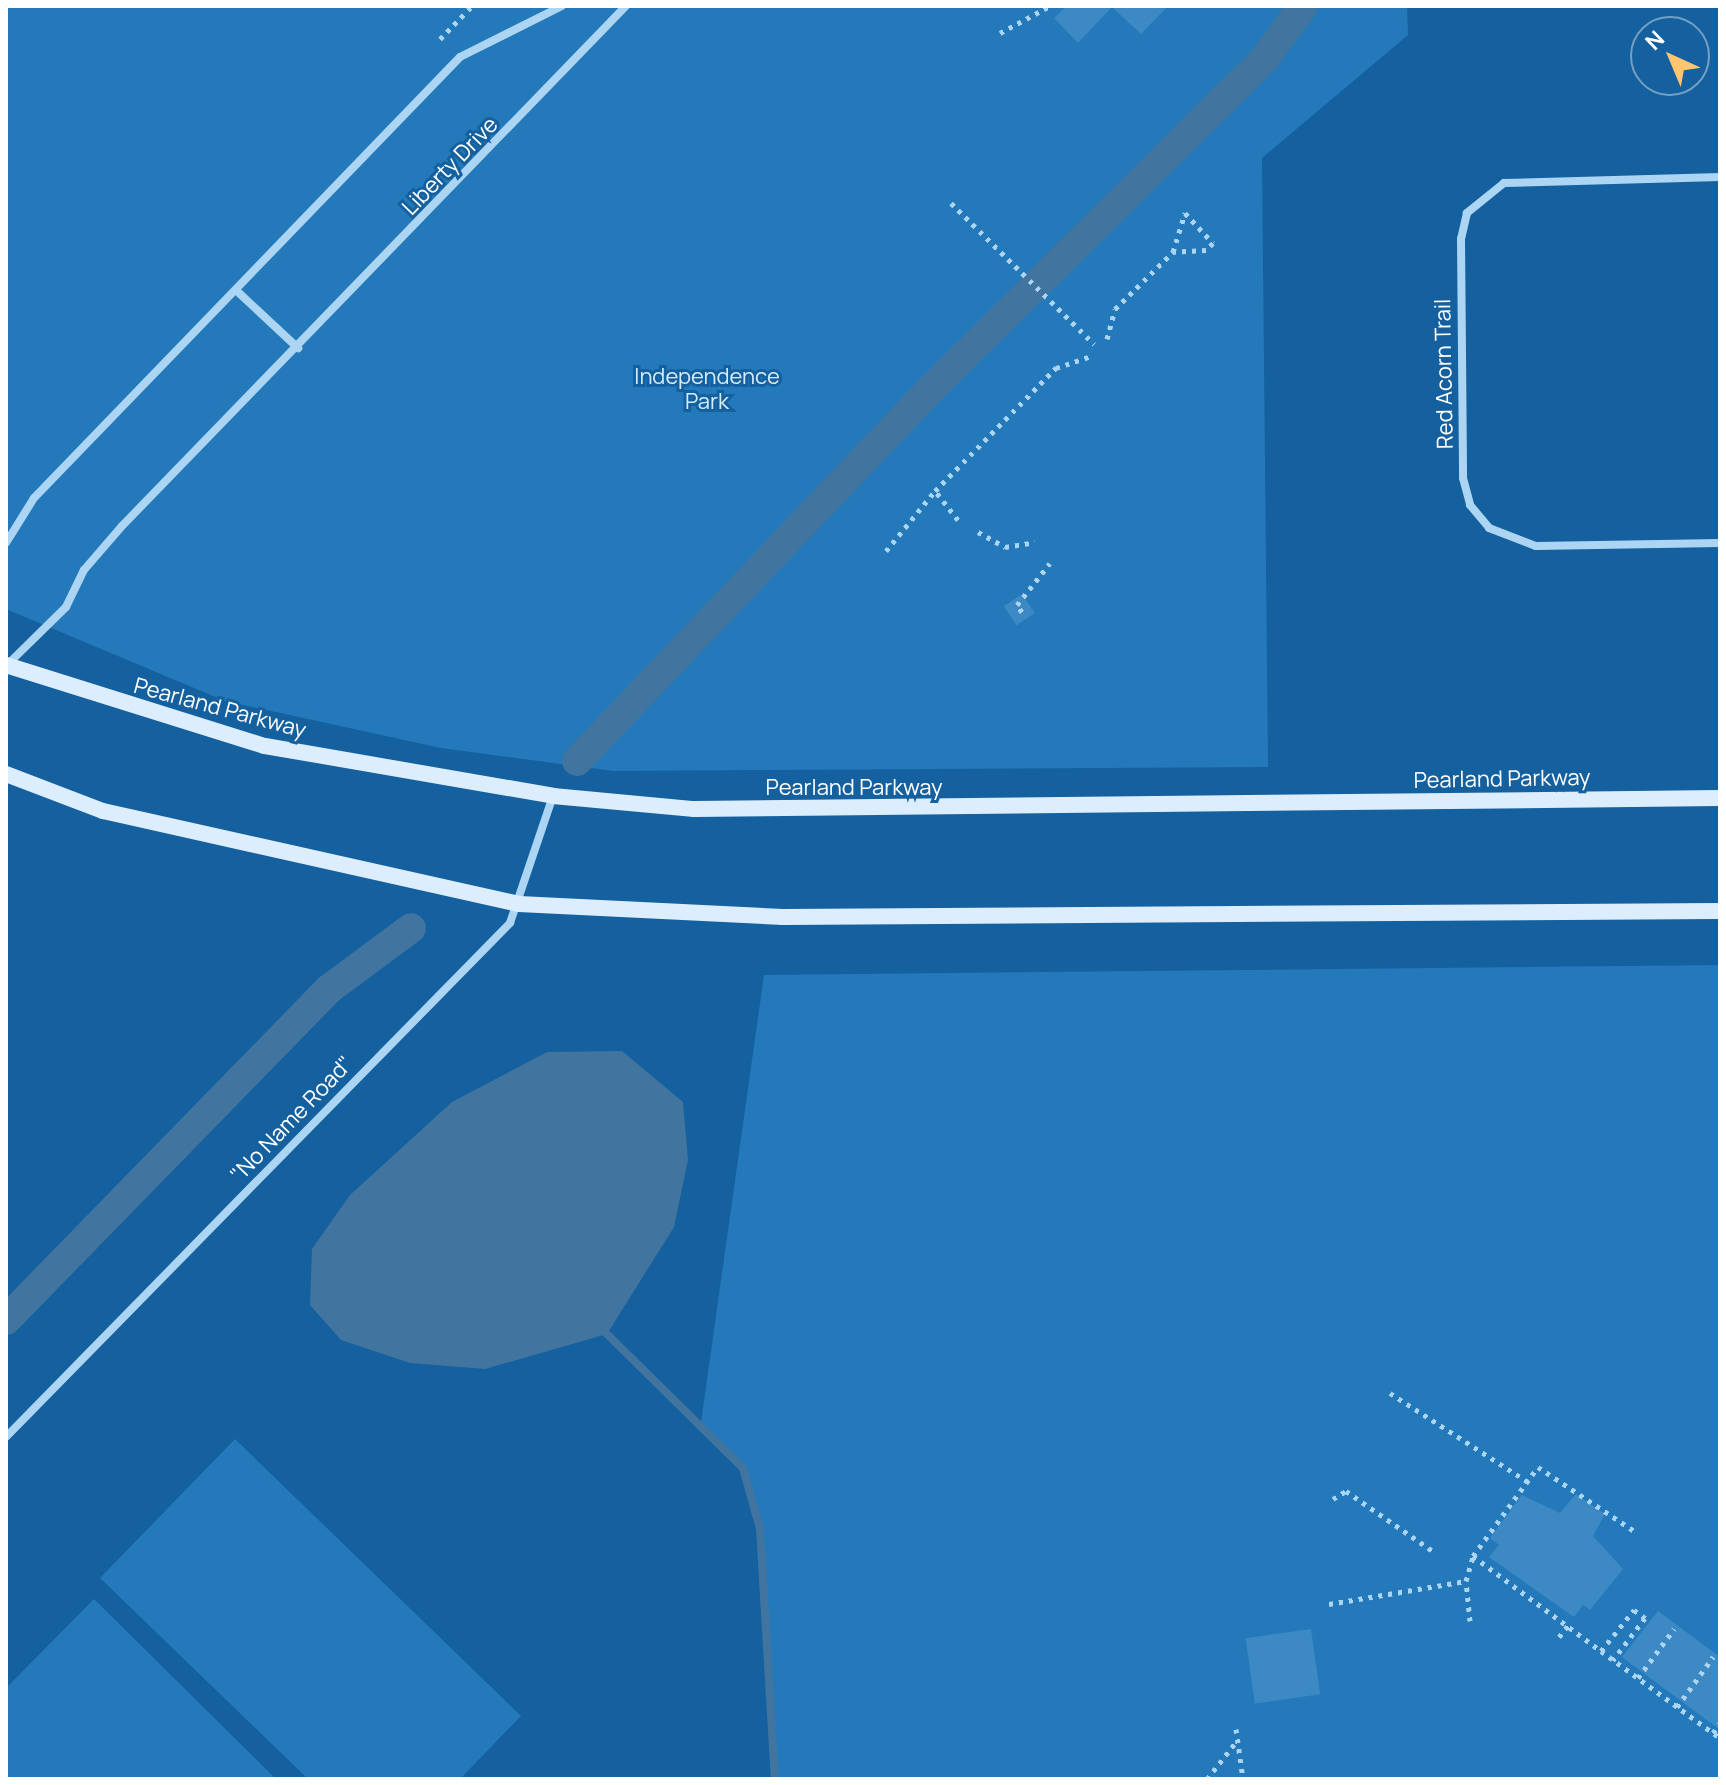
<!DOCTYPE html>
<style>
body{margin:0}
#map{position:relative;width:1726px;height:1785px;overflow:hidden;background:#15609e;font-family:Manrope,sans-serif}
div>[style]{position:absolute}
.green>*{inset:0;background:#2479bb}
.water>*{inset:0;background:#4175a0}
.stream>*{height:8px;margin:-4px;padding:0 4px;transform-origin:4px;border-radius:4px;background:#4175a0}
.canal>*{height:30px;margin:-15px;padding:0 15px;transform-origin:15px;border-radius:15px;background:#4175a0}
.building>*{inset:0;background:#3d89c4;transform-origin:0 0}
.path>*{height:5px;margin-top:-2.5px;transform-origin:0;background:repeating-linear-gradient(90deg,#acd5f3 0 4px,transparent 0 10px)}
.minor>*{height:8px;margin:-4px;padding:0 4px;transform-origin:4px;border-radius:4px;background:#acd5f3}
.secondary>*{height:16px;margin:-8px;padding:0 8px;transform-origin:8px;border-radius:8px;background:#dceefd}
span{translate:-50% -50%;white-space:nowrap;text-align:center;line-height:1.15;-webkit-text-stroke:6px #15609e;paint-order:stroke}
.street-label{font-size:22px;color:#fff}
.park-label{font-size:22px;color:#d5ecfd}
.frame{position:absolute;inset:0;border:8px solid #fff;pointer-events:none}
.north{position:absolute;left:1630px;top:16px;width:80px;height:80px;box-sizing:border-box;background:#15609e;border:2px solid #73a0c5;border-radius:50%;rotate:316deg;font-size:22px;font-weight:700;line-height:32px;text-align:center;color:#fff}
.north::after{content:'';display:block;margin:auto;width:28px;height:36px;background:#ffc56f;clip-path:polygon(50% 0,100% 100%,50% 72%,0 100%)}
</style>
<div id="map">
<div class="green">
<div style="clip-path:polygon(6px 6px,1407px 6px,1408px 35px,1262px 158px,1268px 767px,613px 771px,441px 748px,225px 701px,6px 609px)"></div>
<div style="clip-path:polygon(1720px 965px,1720px 1779px,775px 1779px,760px 1529px,743px 1468px,701px 1422px,764px 975px)"></div>
<div style="clip-path:polygon(235px 1439px,521px 1716px,460px 1779px,308px 1779px,100px 1578px)"></div>
<div style="clip-path:polygon(94px 1599px,276px 1779px,6px 1779px,6px 1688px)"></div>
</div>
<div class="water">
<div style="clip-path:polygon(622px 1051px,683px 1102px,688px 1160px,674px 1227px,607px 1334px,485px 1369px,410px 1363px,341px 1340px,310px 1305px,312px 1249px,350px 1195px,452px 1102px,547px 1052px)"></div>
</div>
<div class="stream">
<div style="left:607px;top:1334px;width:191px;rotate:44.6deg"></div>
<div style="left:743px;top:1468px;width:63px;rotate:74.4deg"></div>
<div style="left:760px;top:1529px;width:250px;rotate:86.6deg"></div>
</div>
<div class="canal">
<div style="left:577px;top:761px;width:509px;rotate:-46.43deg"></div>
<div style="left:928px;top:392px;width:474px;rotate:-44.7deg"></div>
<div style="left:1265px;top:58px;width:64px;rotate:-53.8deg"></div>
<div style="left:6px;top:1320px;width:462px;rotate:-45.7deg"></div>
<div style="left:329px;top:989px;width:102px;rotate:-36.6deg"></div>
</div>
<div class="building">
<div style="clip-path:polygon(1067px 6px,1168px 6px,1141px 34px,1112px 7px,1078px 43px,1054px 18px)"></div>
<div style="left:1022px;top:594px;width:23px;height:22px;rotate:56deg"></div>
<div style="clip-path:polygon(1576px 1494px,1605px 1514px,1593px 1536px,1623px 1569px,1590px 1610px,1583px 1605px,1574px 1617px,1489px 1557px,1499px 1545px,1490px 1538px,1522px 1495px,1560px 1513px)"></div>
<div style="clip-path:polygon(1658px 1611px,1720px 1657px,1720px 1730px,1622px 1657px)"></div>
<div style="left:1311px;top:1629px;width:66px;height:66px;rotate:82deg"></div>
</div>
<div class="path">
<div style="left:1000px;top:33px;width:57px;rotate:-28.4deg"></div>
<div style="left:440px;top:39px;width:46px;rotate:-45.9deg"></div>
<div style="left:951px;top:203px;width:201px;rotate:44.6deg"></div>
<div style="left:1185px;top:213px;width:41px;rotate:47deg"></div>
<div style="left:1213px;top:243px;width:10px;rotate:135deg"></div>
<div style="left:1206px;top:250px;width:33px;rotate:177deg"></div>
<div style="left:1173px;top:252px;width:41px;rotate:-72.9deg"></div>
<div style="left:1107px;top:339px;width:31px;rotate:-75deg"></div>
<div style="left:1115px;top:309px;width:81px;rotate:-44.5deg"></div>
<div style="left:958px;top:520px;width:37px;rotate:-128deg"></div>
<div style="left:935px;top:491px;width:173px;rotate:-45.5deg"></div>
<div style="left:1056px;top:368px;width:36px;rotate:-19deg"></div>
<div style="left:978px;top:532px;width:31px;rotate:29deg"></div>
<div style="left:1005px;top:547px;width:30px;rotate:-9deg"></div>
<div style="left:886px;top:551px;width:77px;rotate:-50.8deg"></div>
<div style="left:1022px;top:612px;width:9px;rotate:-126deg"></div>
<div style="left:1017px;top:605px;width:53px;rotate:-51.8deg"></div>
<div style="left:1390px;top:1393px;width:164px;rotate:32.8deg"></div>
<div style="left:1333px;top:1499px;width:15px;rotate:-32deg"></div>
<div style="left:1346px;top:1491px;width:107px;rotate:34.7deg"></div>
<div style="left:1473px;top:1556px;width:159px;rotate:36.6deg"></div>
<div style="left:1601px;top:1651px;width:53px;rotate:-51.2deg"></div>
<div style="left:1634px;top:1610px;width:14px;rotate:36deg"></div>
<div style="left:1645px;top:1618px;width:53px;rotate:127.3deg"></div>
<div style="left:1329px;top:1604px;width:139px;rotate:-9.5deg"></div>
<div style="left:1470px;top:1621px;width:40px;rotate:-95.7deg"></div>
<div style="left:1466px;top:1581px;width:26px;rotate:-74deg"></div>
<div style="left:1473px;top:1556px;width:110px;rotate:-53.9deg"></div>
<div style="left:1538px;top:1467px;width:118px;rotate:33.6deg"></div>
<div style="left:1559px;top:1637px;width:16px;rotate:-52deg"></div>
<div style="left:1601px;top:1651px;width:147px;rotate:36.2deg"></div>
<div style="left:1638px;top:1678px;width:61px;rotate:-53.7deg"></div>
<div style="left:1677px;top:1707px;width:62px;rotate:-54.2deg"></div>
<div style="left:1236px;top:1729px;width:50px;rotate:82deg"></div>
<div style="left:1713px;top:1733px;width:12px;rotate:-55deg"></div>
<div style="left:1207px;top:1779px;width:47px;rotate:-51.9deg"></div>
</div>
<div class="minor">
<div style="left:1720px;top:177px;width:216px;rotate:178.4deg"></div>
<div style="left:1504px;top:183px;width:48px;rotate:141deg"></div>
<div style="left:1467px;top:213px;width:27px;rotate:103deg"></div>
<div style="left:1461px;top:239px;width:239px;rotate:89.5deg"></div>
<div style="left:1463px;top:478px;width:28px;rotate:75deg"></div>
<div style="left:1470px;top:505px;width:30px;rotate:50deg"></div>
<div style="left:1489px;top:528px;width:50px;rotate:21deg"></div>
<div style="left:1536px;top:546px;width:184px;rotate:-0.9deg"></div>
<div style="left:239px;top:293px;width:81px;rotate:43deg"></div>
<div style="left:6px;top:543px;width:53px;rotate:-58.1deg"></div>
<div style="left:34px;top:498px;width:613px;rotate:-45.99deg"></div>
<div style="left:460px;top:57px;width:114px;rotate:-26.6deg"></div>
<div style="left:6px;top:666px;width:84px;rotate:-44.5deg"></div>
<div style="left:66px;top:607px;width:41px;rotate:-64.1deg"></div>
<div style="left:84px;top:570px;width:58px;rotate:-49.2deg"></div>
<div style="left:122px;top:526px;width:724px;rotate:-45.9deg"></div>
<div style="left:6px;top:1437px;width:720px;rotate:-45.56deg"></div>
<div style="left:510px;top:923px;width:134px;rotate:-71.3deg"></div>
</div>
<div class="secondary">
<div style="left:6px;top:665px;width:271px;rotate:17.4deg"></div>
<div style="left:265px;top:746px;width:292px;rotate:9.8deg"></div>
<div style="left:553px;top:796px;width:142px;rotate:5.3deg"></div>
<div style="left:694px;top:809px;width:1026px;rotate:-0.61deg"></div>
<div style="left:6px;top:774px;width:104px;rotate:20.9deg"></div>
<div style="left:103px;top:811px;width:426px;rotate:12.6deg"></div>
<div style="left:519px;top:904px;width:264px;rotate:2.8deg"></div>
<div style="left:783px;top:917px;width:937px;rotate:-0.37deg"></div>
</div>
<div class="street-label">
<span style="left:450px;top:166px;rotate:-46deg">Liberty Drive</span>
<span style="left:1444px;top:374px;rotate:-91deg">Red Acorn Trail</span>
<span style="left:220px;top:708px;rotate:15deg">Pearland Parkway</span>
<span style="left:1502px;top:779px;rotate:-1deg">Pearland Parkway</span>
<span style="left:854px;top:788px">Pearland Parkway</span>
<span style="left:292px;top:1119px;rotate:-46deg">"No Name Road"</span>
</div>
<div class="park-label">
<span style="left:707px;top:389px">Independence<br>Park</span>
</div>
<div class="frame"></div>
<div class="north">N</div>
</div>
